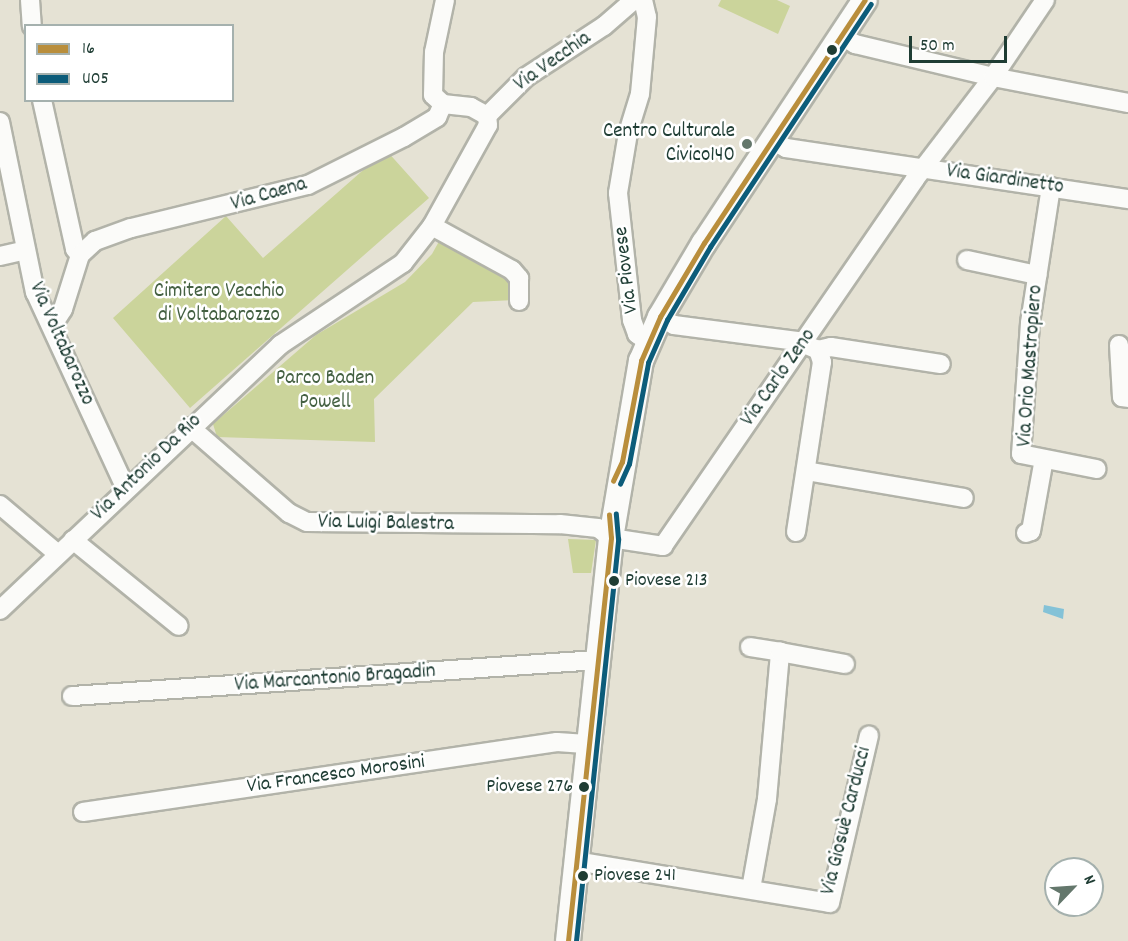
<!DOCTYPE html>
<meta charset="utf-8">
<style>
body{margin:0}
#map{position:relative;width:1128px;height:941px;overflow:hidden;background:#e5e2d4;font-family:Dekko,sans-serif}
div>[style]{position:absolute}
.green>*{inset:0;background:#cbd49b}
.water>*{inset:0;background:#84c2d7}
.roads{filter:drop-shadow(2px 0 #b2b3a9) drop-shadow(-2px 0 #b2b3a9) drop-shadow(0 2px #b2b3a9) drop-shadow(0 -2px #b2b3a9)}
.minor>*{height:18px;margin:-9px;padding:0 9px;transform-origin:9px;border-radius:9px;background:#fbfbf9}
.major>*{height:24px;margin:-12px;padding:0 12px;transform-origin:12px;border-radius:12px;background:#fbfbf9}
.bus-1>*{height:4.5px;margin:-2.25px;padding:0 2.25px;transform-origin:2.25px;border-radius:2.25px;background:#b98e3c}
.bus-2>*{height:4.5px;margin:-2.25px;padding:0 2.25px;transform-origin:2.25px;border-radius:2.25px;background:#0c5c7a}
.dots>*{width:16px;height:16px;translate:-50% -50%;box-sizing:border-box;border:3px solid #fff;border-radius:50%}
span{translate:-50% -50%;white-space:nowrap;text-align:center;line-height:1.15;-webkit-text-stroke:5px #fff;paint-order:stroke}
.bus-label{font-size:20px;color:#1f3d34}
.left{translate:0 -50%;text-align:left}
.right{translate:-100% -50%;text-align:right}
.street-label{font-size:21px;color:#1f3d34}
.poi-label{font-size:21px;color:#1f3d34}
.park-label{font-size:21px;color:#446042}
.legend{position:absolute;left:24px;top:24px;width:210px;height:78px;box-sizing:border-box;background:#fff;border:2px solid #a5b1ae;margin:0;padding:8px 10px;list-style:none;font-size:18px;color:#1f3d34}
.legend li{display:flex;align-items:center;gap:12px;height:30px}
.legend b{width:30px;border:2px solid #a5b1ae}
.north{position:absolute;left:1044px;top:857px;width:60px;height:60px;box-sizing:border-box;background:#fff;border:2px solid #a5b1ae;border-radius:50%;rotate:65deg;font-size:16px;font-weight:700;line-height:24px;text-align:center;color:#1f3d34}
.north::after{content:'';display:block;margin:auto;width:21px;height:27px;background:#64776c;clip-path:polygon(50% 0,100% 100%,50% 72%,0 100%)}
.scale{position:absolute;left:909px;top:36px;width:98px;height:27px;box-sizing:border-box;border:3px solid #1f3d34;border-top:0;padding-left:8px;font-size:18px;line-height:21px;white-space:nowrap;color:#1f3d34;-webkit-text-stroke:4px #fff;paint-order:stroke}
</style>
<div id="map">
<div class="green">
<div style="clip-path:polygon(721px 0,777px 0,790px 6px,778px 34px,718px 6px)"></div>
<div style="clip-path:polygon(386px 150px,429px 198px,190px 408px,113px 318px,226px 216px,263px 258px)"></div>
<div style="clip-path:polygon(442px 236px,509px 273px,513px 300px,473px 302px,374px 399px,375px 442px,217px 437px,213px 424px,316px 335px,405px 282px,432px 254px)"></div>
<div style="clip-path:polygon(568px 539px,596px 540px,591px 573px,573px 573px)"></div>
</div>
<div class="water">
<div style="clip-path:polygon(1044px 605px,1064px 609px,1063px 619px,1043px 612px)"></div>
</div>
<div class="roads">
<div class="minor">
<div style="left:30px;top:0;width:26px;rotate:86deg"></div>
<div style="left:445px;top:0;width:53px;rotate:101.9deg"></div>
<div style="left:434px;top:52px;width:43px;rotate:91.3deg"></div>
<div style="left:433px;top:95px;width:13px;rotate:42deg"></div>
<div style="left:443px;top:104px;width:28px;rotate:6deg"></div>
<div style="left:471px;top:107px;width:18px;rotate:29deg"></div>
<div style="left:643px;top:0;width:17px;rotate:77deg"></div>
<div style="left:647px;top:17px;width:77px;rotate:95.2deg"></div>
<div style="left:640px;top:94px;width:41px;rotate:107.1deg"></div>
<div style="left:628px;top:133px;width:61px;rotate:99.5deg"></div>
<div style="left:618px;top:193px;width:128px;rotate:83.7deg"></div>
<div style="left:632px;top:320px;width:15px;rotate:70deg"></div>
<div style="left:637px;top:334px;width:14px;rotate:36deg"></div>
<div style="left:841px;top:35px;width:17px;rotate:33deg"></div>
<div style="left:855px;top:44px;width:142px;rotate:13.4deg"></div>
<div style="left:993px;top:77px;width:137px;rotate:10.9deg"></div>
<div style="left:42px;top:100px;width:153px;rotate:77.5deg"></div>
<div style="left:75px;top:249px;width:8px;rotate:50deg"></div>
<div style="left:487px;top:116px;width:55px;rotate:-45deg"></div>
<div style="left:526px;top:77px;width:93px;rotate:-33.2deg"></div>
<div style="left:604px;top:26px;width:40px;rotate:-41deg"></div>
<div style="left:0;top:122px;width:174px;rotate:78.4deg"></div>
<div style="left:35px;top:292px;width:217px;rotate:65.2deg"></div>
<div style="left:772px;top:140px;width:16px;rotate:30deg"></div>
<div style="left:786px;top:148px;width:346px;rotate:8.5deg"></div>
<div style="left:1051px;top:187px;width:138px;rotate:98.8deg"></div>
<div style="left:1030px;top:323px;width:131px;rotate:93.9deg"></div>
<div style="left:1021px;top:454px;width:77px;rotate:11.2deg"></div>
<div style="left:432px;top:226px;width:91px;rotate:28.8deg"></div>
<div style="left:512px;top:270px;width:11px;rotate:49deg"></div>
<div style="left:519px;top:278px;width:23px;rotate:90deg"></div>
<div style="left:0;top:256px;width:26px;rotate:-13deg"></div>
<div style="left:967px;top:260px;width:72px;rotate:12.1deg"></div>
<div style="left:660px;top:317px;width:16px;rotate:30deg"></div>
<div style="left:674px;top:325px;width:124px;rotate:7.4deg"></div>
<div style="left:797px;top:341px;width:23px;rotate:23deg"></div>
<div style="left:818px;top:350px;width:13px;rotate:-13deg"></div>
<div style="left:831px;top:347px;width:111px;rotate:8.8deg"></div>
<div style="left:52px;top:326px;width:20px;rotate:-57deg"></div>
<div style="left:63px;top:309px;width:57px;rotate:-72.5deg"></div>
<div style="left:80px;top:255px;width:21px;rotate:-43deg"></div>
<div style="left:95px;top:241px;width:38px;rotate:-20deg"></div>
<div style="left:131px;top:228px;width:182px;rotate:-13.7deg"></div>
<div style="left:308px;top:185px;width:107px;rotate:-26.6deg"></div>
<div style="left:404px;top:137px;width:39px;rotate:-31deg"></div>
<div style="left:437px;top:117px;width:14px;rotate:-65deg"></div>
<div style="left:1119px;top:345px;width:52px;rotate:86.7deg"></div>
<div style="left:1122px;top:397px;width:6px;rotate:9deg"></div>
<div style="left:190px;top:427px;width:131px;rotate:41deg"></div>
<div style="left:289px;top:513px;width:20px;rotate:27deg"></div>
<div style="left:307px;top:522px;width:253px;rotate:0.5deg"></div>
<div style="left:560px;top:524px;width:38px;rotate:6deg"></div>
<div style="left:598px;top:528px;width:16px;rotate:38deg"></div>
<div style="left:611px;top:538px;width:53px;rotate:8.7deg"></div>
<div style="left:663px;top:546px;width:445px;rotate:-55.5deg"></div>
<div style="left:915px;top:179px;width:128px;rotate:-52.6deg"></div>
<div style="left:993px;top:77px;width:93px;rotate:-56deg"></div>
<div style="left:806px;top:471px;width:160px;rotate:9.7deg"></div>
<div style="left:0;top:505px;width:76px;rotate:40.2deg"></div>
<div style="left:796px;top:532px;width:172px;rotate:-81.3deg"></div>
<div style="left:822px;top:362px;width:13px;rotate:-108deg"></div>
<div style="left:1026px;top:533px;width:5px;rotate:-22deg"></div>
<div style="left:1031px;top:531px;width:73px;rotate:-79.8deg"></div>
<div style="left:73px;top:540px;width:136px;rotate:39.1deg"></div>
<div style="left:0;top:610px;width:386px;rotate:-43.4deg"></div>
<div style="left:280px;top:345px;width:148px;rotate:-33.7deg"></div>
<div style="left:403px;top:263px;width:47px;rotate:-51.9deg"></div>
<div style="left:432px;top:226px;width:115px;rotate:-61deg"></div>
<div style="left:488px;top:125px;width:9px;rotate:-96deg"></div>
<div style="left:750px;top:647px;width:30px;rotate:9deg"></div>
<div style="left:72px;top:696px;width:527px;rotate:-3.92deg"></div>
<div style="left:83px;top:812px;width:479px;rotate:-8.4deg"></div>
<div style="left:557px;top:742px;width:32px;rotate:4deg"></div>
<div style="left:576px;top:861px;width:257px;rotate:9.4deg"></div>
<div style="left:830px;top:903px;width:172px;rotate:-76.9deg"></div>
<div style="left:751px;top:889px;width:91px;rotate:-79.9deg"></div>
<div style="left:767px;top:799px;width:148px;rotate:-84.9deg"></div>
<div style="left:780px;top:652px;width:66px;rotate:10.5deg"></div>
</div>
<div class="major">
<div style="left:568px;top:941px;width:405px;rotate:-83.9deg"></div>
<div style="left:611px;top:538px;width:180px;rotate:-80.4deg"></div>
<div style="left:641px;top:361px;width:48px;rotate:-66.6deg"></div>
<div style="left:660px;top:317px;width:86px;rotate:-59.3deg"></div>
<div style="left:704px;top:243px;width:291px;rotate:-56.5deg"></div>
</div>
</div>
<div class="bus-1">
<div style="left:613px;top:481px;width:21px;rotate:-65deg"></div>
<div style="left:622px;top:462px;width:103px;rotate:-79.3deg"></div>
<div style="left:641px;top:361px;width:48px;rotate:-66.6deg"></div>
<div style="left:660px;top:317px;width:86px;rotate:-59.3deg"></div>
<div style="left:704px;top:243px;width:291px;rotate:-56.5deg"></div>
<div style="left:568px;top:941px;width:405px;rotate:-83.9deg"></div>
<div style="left:611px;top:538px;width:23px;rotate:-95deg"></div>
</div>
<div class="bus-2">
<div style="left:620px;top:484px;width:22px;rotate:-66deg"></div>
<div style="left:629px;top:464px;width:103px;rotate:-79.3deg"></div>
<div style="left:648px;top:363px;width:47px;rotate:-66.2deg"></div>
<div style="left:667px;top:320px;width:85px;rotate:-59.5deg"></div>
<div style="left:710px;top:247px;width:291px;rotate:-56.5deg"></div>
<div style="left:576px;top:941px;width:404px;rotate:-84deg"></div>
<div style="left:618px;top:539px;width:25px;rotate:-95deg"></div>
</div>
<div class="dots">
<div style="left:832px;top:50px;background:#1f3d34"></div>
<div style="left:747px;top:144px;background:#64776c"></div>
<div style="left:614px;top:581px;background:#1f3d34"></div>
<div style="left:584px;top:787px;background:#1f3d34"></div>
<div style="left:583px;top:876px;background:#1f3d34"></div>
</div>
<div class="bus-label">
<span class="left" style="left:625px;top:581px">Piovese 213</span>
<span class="right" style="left:573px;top:787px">Piovese 276</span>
<span class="left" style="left:594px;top:876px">Piovese 241</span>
</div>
<div class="street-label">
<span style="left:553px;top:62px;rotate:-35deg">Via Vecchia</span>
<span style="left:1005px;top:180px;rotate:8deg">Via Giardinetto</span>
<span style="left:269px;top:195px;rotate:-16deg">Via Caena</span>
<span style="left:627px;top:270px;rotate:-97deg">Via Piovese</span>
<span style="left:61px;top:344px;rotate:66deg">Via Voltabarozzo</span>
<span style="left:1031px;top:366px;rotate:-86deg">Via Orio Mastropiero</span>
<span style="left:779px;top:378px;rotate:-55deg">Via Carlo Zeno</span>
<span style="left:147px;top:468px;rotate:-44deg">Via Antonio Da Rio</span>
<span style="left:386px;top:524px;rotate:1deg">Via Luigi Balestra</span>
<span style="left:335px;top:679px;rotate:-4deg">Via Marcantonio Bragadin</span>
<span style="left:336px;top:775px;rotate:-8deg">Via Francesco Morosini</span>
<span style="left:847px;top:821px;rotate:-76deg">Via Giosuè Carducci</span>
</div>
<div class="poi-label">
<span class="right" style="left:735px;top:144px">Centro Culturale<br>Civico140</span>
</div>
<div class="park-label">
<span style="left:219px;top:304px">Cimitero Vecchio<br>di Voltabarozzo</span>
<span style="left:325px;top:391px">Parco Baden<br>Powell</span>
</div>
<ul class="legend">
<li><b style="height:8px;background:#b98e3c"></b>16</li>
<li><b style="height:8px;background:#0c5c7a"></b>U05</li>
</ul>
<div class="north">N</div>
<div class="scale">50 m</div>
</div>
